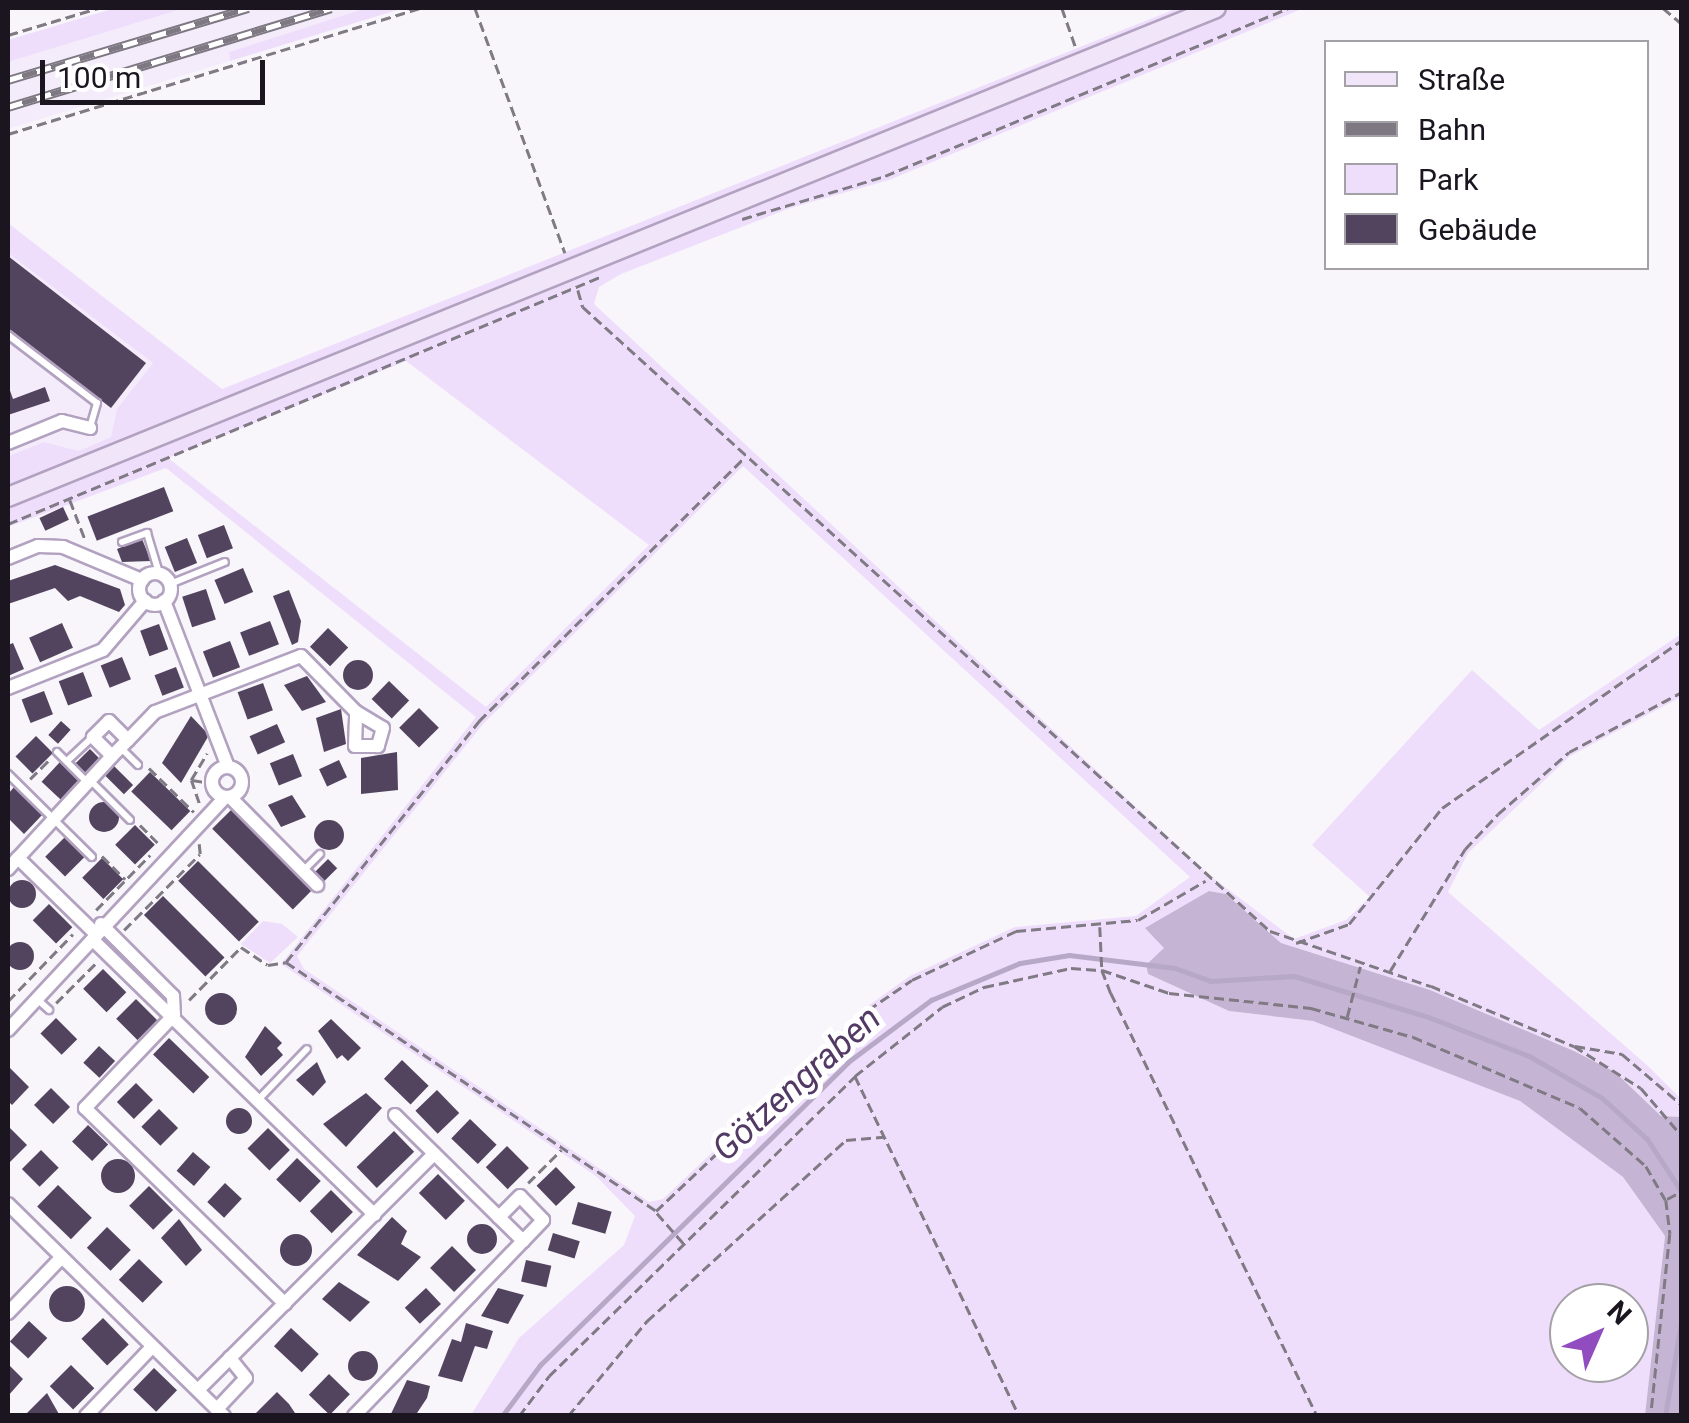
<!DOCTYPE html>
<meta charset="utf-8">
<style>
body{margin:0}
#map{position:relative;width:1689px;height:1423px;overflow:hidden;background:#f8f5fb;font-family:Roboto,sans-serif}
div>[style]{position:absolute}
.built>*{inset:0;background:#f4ecfb}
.green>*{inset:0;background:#eedefc}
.forest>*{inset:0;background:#c5b4d3}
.stream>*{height:5px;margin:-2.5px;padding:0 2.5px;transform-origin:2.5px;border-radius:2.5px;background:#b8a8c7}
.building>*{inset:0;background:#52445e;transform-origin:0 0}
.round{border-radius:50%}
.path>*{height:2.5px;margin-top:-1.25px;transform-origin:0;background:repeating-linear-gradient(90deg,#7f7a83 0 10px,transparent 0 15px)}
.roads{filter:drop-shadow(2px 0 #b2a2c0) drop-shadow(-2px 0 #b2a2c0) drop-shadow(0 2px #b2a2c0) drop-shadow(0 -2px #b2a2c0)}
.service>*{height:6px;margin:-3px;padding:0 3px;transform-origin:3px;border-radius:3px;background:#fff}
.minor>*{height:12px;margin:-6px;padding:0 6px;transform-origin:6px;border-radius:6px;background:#fff}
.minor>.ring{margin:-6px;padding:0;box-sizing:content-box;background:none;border:12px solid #fff;border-radius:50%}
.secondary>*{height:18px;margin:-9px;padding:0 9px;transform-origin:9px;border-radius:9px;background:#f1e5fa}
.rail>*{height:9px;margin-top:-4.5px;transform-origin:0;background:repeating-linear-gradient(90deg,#fff 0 15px,#7d7881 0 30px);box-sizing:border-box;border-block:2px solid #7d7881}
span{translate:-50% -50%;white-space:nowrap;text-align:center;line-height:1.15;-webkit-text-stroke:10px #fff;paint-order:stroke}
.water-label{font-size:35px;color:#523a65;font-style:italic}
.frame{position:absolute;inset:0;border:10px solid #1b1520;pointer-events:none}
.legend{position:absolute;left:1324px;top:40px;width:325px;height:230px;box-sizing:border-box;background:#fff;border:2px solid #a4a1a6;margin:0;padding:12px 18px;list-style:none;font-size:30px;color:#1b1520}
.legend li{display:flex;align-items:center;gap:20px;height:50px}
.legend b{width:50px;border:2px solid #a4a1a6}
.north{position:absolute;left:1549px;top:1283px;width:100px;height:100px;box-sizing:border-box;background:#fff;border:2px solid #a4a1a6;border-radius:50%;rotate:45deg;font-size:28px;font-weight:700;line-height:40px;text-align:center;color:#1b1520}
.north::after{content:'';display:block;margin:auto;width:35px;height:45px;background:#914cbf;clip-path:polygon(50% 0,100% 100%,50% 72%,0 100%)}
.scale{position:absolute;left:40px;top:60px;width:225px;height:45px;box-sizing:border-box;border:5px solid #1b1520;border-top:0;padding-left:12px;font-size:30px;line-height:35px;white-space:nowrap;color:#1b1520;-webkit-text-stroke:8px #fff;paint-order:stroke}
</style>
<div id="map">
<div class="built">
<div style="clip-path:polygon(185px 8px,366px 8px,229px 52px,230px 61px,8px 129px,8px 62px)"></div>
<div style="clip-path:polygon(8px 253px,153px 363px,118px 409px,111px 437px,79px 451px,44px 442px,8px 456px)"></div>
</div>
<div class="green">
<div style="clip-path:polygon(115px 8px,185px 8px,8px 62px,8px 40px)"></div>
<div style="clip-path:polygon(366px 8px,404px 8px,230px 61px,229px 52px)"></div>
<div style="clip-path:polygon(evenodd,1178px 8px,1304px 8px,889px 180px,790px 208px,621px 274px,599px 287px,594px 304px,1209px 875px,1294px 939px,1346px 920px,1370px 897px,1312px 845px,1472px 670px,1539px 730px,1681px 634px,1681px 697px,1570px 756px,1468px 853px,1448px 892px,1648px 1066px,1681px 1099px,1681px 1117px,1661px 1116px,1615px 1072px,1574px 1051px,1430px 990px,1281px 943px,1226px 894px,1209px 891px,1170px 919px,1164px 953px,1146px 965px,1148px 974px,1229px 1011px,1313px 1021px,1520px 1101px,1623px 1177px,1665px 1236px,1645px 1415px,471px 1415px,519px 1338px,624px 1245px,635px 1216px,596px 1176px,281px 964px,476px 717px,166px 468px,8px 527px,8px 456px,44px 442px,79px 451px,111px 437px,117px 409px,153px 363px,8px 253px,8px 223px,222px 389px,1178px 8px,406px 361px,649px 545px,486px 707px,168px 458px,406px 361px,1178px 8px,743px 466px,1190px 877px,1136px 916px,1015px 927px,910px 976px,865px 1008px,663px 1199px,649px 1202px,304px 969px,297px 956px,483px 724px,743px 466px,1178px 8px,1569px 1303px,1629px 1303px,1629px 1363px,1569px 1363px,1569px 1303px)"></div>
<div style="clip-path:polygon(263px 921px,282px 924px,298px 937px,270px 963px,241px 944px)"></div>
</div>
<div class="forest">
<div style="clip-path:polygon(1209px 891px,1226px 894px,1281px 943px,1430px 990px,1574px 1051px,1615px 1072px,1661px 1116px,1681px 1117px,1681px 1415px,1645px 1415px,1665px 1236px,1623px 1177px,1520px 1101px,1313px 1021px,1229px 1011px,1148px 974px,1146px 965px,1164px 948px,1145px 928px)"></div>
</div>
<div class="stream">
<div style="left:502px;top:1416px;width:64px;rotate:-53.3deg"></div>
<div style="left:540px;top:1365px;width:432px;rotate:-44.5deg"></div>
<div style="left:848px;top:1062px;width:104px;rotate:-36.8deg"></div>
<div style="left:931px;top:1000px;width:96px;rotate:-22.6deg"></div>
<div style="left:1020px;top:963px;width:50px;rotate:-9.3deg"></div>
<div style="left:1069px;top:955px;width:107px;rotate:7deg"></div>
<div style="left:1175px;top:968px;width:37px;rotate:20deg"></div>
<div style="left:1210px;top:981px;width:84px;rotate:-3.4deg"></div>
<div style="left:1294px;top:976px;width:140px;rotate:17deg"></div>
<div style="left:1428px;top:1017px;width:108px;rotate:21.1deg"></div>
<div style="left:1529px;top:1056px;width:84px;rotate:29.9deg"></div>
<div style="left:1602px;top:1098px;width:61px;rotate:42.3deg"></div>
<div style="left:1647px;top:1139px;width:59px;rotate:56.9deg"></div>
<div style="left:1665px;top:1416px;width:99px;rotate:-80.2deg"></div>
</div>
<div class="building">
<div style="clip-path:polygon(8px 256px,146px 363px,111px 408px,8px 328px)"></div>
<div style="clip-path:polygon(8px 385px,13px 399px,45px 387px,50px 401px,8px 415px)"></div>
<div style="left:164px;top:487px;width:26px;height:82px;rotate:69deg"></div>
<div style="left:63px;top:507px;width:14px;height:26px;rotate:65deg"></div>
<div style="left:224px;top:525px;width:25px;height:28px;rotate:69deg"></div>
<div style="left:187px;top:538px;width:27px;height:24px;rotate:68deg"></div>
<div style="clip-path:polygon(142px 539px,151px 561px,122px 562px,117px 549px)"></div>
<div style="clip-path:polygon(55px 565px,120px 589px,125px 605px,119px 612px,80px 596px,68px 601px,55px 588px,8px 604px,8px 581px)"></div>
<div style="left:243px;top:568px;width:26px;height:31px;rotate:67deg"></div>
<div style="left:206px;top:589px;width:32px;height:25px;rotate:72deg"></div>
<div style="clip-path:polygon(289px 590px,301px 621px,298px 642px,292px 645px,273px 596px)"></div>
<div style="left:270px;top:621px;width:25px;height:32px;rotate:69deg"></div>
<div style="left:62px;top:623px;width:27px;height:36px;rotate:66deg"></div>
<div style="left:159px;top:624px;width:27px;height:20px;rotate:70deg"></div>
<div style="left:328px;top:628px;width:28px;height:26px;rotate:44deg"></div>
<div style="left:230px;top:641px;width:28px;height:29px;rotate:69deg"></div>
<div style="clip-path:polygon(13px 643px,24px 669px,8px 676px,8px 645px)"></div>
<div style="left:122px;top:657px;width:24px;height:23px;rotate:68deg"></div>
<div class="round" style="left:343px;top:660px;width:30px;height:30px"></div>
<div style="left:176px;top:667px;width:22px;height:23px;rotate:69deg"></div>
<div style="left:83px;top:672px;width:26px;height:26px;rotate:69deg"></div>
<div style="clip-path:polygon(307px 676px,326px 702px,302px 711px,284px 685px)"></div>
<div style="left:389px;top:681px;width:28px;height:25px;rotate:44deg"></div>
<div style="left:263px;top:683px;width:29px;height:27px;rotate:70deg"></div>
<div style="left:44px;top:691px;width:25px;height:24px;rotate:69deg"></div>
<div style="left:419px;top:708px;width:28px;height:28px;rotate:45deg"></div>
<div style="clip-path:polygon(341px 709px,346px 744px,324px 752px,316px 718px)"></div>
<div style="clip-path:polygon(191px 716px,209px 735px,181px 783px,162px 763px)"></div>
<div style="left:61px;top:721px;width:13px;height:19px;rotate:42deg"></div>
<div style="left:277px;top:724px;width:20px;height:30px;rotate:66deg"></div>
<div style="left:36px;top:736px;width:24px;height:29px;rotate:45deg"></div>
<div style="left:90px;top:749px;width:13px;height:21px;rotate:45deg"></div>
<div style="clip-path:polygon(397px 752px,398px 790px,361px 794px,361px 758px)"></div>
<div style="left:293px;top:754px;width:24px;height:25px;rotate:68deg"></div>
<div style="left:339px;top:760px;width:19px;height:22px;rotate:65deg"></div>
<div style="left:60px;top:762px;width:26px;height:27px;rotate:43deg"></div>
<div style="left:114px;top:766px;width:27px;height:13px;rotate:45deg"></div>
<div style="left:150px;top:772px;width:56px;height:27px;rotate:44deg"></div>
<div style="clip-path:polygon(15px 786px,43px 814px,24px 834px,8px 818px,8px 794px)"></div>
<div style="clip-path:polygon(292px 795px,306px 817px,281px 827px,268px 805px)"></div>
<div class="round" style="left:89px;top:802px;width:30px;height:30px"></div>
<div style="left:232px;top:809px;width:114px;height:28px;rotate:45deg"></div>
<div class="round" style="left:314px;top:820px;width:30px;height:30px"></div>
<div style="left:135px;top:825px;width:28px;height:28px;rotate:45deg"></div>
<div style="left:65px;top:837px;width:28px;height:28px;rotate:45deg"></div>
<div style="left:102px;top:858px;width:30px;height:28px;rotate:45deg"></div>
<div style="left:328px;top:859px;width:13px;height:21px;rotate:45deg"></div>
<div style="left:198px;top:861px;width:86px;height:28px;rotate:45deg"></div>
<div class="round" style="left:8px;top:880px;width:28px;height:28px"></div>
<div style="left:163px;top:896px;width:87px;height:27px;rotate:45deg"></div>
<div style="left:49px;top:904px;width:33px;height:23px;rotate:45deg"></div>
<div class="round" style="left:6px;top:942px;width:28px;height:28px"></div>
<div style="left:103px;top:969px;width:33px;height:28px;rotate:45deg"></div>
<div class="round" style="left:205px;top:993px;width:32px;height:32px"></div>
<div style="left:136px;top:999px;width:30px;height:28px;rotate:45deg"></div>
<div style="left:56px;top:1018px;width:30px;height:22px;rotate:45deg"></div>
<div style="clip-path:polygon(331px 1019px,361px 1048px,348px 1061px,342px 1055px,337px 1059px,318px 1031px)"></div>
<div style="clip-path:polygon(265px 1026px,282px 1043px,277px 1048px,283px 1055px,261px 1076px,245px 1057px)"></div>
<div style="left:169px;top:1038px;width:56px;height:23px;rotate:44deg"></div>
<div style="left:99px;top:1046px;width:22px;height:23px;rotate:43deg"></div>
<div style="left:402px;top:1060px;width:37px;height:26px;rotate:44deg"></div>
<div style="clip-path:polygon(317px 1062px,326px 1082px,313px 1096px,296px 1080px)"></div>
<div style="clip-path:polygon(10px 1068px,29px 1087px,12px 1105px,8px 1101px)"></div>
<div style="left:136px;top:1083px;width:24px;height:27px;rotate:45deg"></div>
<div style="left:51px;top:1088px;width:27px;height:24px;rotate:45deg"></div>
<div style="left:437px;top:1090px;width:32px;height:30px;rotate:46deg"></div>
<div style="clip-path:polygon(366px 1093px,382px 1108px,346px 1147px,323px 1124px)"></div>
<div class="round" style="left:226px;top:1108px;width:26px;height:26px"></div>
<div style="left:159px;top:1109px;width:27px;height:25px;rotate:45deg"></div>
<div style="left:470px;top:1119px;width:37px;height:27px;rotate:44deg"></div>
<div style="left:88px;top:1125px;width:28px;height:23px;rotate:44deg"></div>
<div style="clip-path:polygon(8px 1126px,27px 1145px,10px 1162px,8px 1160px)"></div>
<div style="left:268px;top:1128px;width:31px;height:29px;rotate:45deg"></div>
<div style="left:394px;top:1131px;width:29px;height:52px;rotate:46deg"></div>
<div style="left:507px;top:1146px;width:31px;height:30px;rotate:45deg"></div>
<div style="left:41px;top:1150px;width:25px;height:27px;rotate:45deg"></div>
<div style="left:193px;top:1152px;width:23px;height:25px;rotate:41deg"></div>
<div style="left:297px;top:1158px;width:33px;height:30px;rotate:44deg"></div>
<div class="round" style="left:101px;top:1159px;width:34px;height:34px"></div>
<div style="left:556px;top:1167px;width:28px;height:27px;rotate:46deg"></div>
<div style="left:438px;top:1174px;width:38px;height:27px;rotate:45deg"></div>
<div style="left:225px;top:1183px;width:23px;height:26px;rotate:43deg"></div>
<div style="left:58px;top:1185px;width:47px;height:30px;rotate:44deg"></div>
<div style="left:149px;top:1186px;width:34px;height:28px;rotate:45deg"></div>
<div style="left:331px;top:1190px;width:31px;height:30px;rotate:45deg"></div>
<div style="left:578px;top:1202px;width:35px;height:23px;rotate:16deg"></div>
<div style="clip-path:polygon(392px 1217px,407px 1231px,401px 1244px,421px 1257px,398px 1281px,357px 1255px)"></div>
<div style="clip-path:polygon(179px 1219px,202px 1250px,186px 1266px,161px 1238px)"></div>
<div class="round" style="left:467px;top:1224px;width:30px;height:30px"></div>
<div style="left:107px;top:1227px;width:33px;height:29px;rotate:44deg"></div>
<div style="left:553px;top:1233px;width:28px;height:18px;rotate:17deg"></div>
<div class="round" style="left:280px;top:1234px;width:32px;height:32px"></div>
<div style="left:452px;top:1246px;width:34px;height:31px;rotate:45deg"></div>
<div style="left:139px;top:1259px;width:33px;height:29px;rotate:44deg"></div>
<div style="left:526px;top:1260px;width:26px;height:22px;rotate:13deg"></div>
<div style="clip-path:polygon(339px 1282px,370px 1302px,350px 1322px,322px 1299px)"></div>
<div class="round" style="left:49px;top:1286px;width:36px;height:36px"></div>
<div style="left:426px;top:1288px;width:22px;height:29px;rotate:47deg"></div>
<div style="clip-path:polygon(498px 1288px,524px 1295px,508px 1324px,481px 1316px)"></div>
<div style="left:103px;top:1318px;width:37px;height:30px;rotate:46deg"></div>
<div style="left:29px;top:1321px;width:25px;height:28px;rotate:43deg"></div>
<div style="clip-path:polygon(466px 1323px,493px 1331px,487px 1349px,475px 1346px,462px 1382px,438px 1376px,452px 1339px,461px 1342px)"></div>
<div style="left:291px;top:1328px;width:38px;height:25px;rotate:43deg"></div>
<div class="round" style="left:348px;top:1351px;width:30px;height:30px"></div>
<div style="clip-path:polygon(8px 1364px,23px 1379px,8px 1396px)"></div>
<div style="left:71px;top:1365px;width:33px;height:30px;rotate:45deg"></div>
<div style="left:154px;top:1368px;width:32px;height:30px;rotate:44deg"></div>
<div style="left:329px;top:1374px;width:29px;height:29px;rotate:44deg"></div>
<div style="clip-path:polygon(407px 1380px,430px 1386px,427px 1398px,415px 1416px,390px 1416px)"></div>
<div style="clip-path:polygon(277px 1392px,289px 1404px,297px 1416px,255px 1414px)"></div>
<div style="clip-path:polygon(47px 1393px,60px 1416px,24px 1416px)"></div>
</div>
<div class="path">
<div style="left:475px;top:8px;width:261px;rotate:69.8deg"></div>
<div style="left:1062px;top:8px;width:42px;rotate:70.7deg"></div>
<div style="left:1663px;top:8px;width:25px;rotate:40deg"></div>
<div style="left:8px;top:35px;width:94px;rotate:-16.7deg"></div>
<div style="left:8px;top:134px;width:430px;rotate:-17deg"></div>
<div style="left:742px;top:219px;width:149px;rotate:-16.7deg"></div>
<div style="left:885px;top:176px;width:438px;rotate:-22.6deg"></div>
<div style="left:578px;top:290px;width:18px;rotate:74deg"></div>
<div style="left:583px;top:307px;width:928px;rotate:42.25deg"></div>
<div style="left:1270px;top:931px;width:170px;rotate:18.9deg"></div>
<div style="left:1431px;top:986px;width:155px;rotate:22.8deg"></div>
<div style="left:1574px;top:1046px;width:79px;rotate:32.1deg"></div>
<div style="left:1641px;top:1088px;width:63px;rotate:49.5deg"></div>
<div style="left:70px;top:500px;width:42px;rotate:69deg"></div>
<div style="left:8px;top:524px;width:641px;rotate:-22.65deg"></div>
<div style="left:149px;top:768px;width:63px;rotate:44.4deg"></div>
<div style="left:30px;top:779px;width:27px;rotate:-45deg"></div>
<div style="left:192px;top:780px;width:20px;rotate:9deg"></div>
<div style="left:199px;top:803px;width:24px;rotate:-109deg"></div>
<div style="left:191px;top:780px;width:31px;rotate:-59deg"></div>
<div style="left:140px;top:825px;width:27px;rotate:45deg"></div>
<div style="left:102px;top:856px;width:33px;rotate:45deg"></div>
<div style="left:96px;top:910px;width:77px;rotate:-45.5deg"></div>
<div style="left:1100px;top:927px;width:43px;rotate:87.3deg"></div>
<div style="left:1102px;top:970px;width:25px;rotate:69deg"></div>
<div style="left:1111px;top:993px;width:470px;rotate:64deg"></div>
<div style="left:124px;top:930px;width:107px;rotate:-45deg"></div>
<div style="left:200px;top:854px;width:10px;rotate:-96deg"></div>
<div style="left:1296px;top:943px;width:56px;rotate:-19.7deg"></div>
<div style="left:1349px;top:924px;width:149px;rotate:-51.3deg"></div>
<div style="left:1442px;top:808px;width:293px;rotate:-35deg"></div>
<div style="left:286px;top:962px;width:446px;rotate:33.9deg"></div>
<div style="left:656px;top:1211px;width:292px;rotate:-43.5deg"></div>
<div style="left:868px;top:1010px;width:53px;rotate:-34.3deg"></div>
<div style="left:912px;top:980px;width:115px;rotate:-25.2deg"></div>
<div style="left:1016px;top:931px;width:122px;rotate:-5.2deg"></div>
<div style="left:1138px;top:920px;width:78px;rotate:-30.2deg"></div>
<div style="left:1390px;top:971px;width:143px;rotate:-58.4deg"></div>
<div style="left:1465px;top:849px;width:48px;rotate:-46.7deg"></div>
<div style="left:1498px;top:814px;width:94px;rotate:-41.1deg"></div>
<div style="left:1569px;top:752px;width:128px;rotate:-28deg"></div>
<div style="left:189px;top:1000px;width:74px;rotate:-45.5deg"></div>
<div style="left:241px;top:947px;width:32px;rotate:34deg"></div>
<div style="left:268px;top:965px;width:18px;rotate:-9deg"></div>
<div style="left:286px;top:962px;width:309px;rotate:-51.3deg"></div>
<div style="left:479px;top:721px;width:373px;rotate:-44.8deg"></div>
<div style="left:8px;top:1001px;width:93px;rotate:-45.9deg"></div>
<div style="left:56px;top:1003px;width:57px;rotate:-45deg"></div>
<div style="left:1347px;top:1017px;width:52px;rotate:-75.4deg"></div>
<div style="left:1575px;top:1046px;width:48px;rotate:9.7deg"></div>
<div style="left:1622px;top:1054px;width:79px;rotate:40.4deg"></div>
<div style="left:855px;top:1076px;width:111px;rotate:-38.4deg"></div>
<div style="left:942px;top:1007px;width:47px;rotate:-25.5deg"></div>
<div style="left:984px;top:987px;width:89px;rotate:-12.3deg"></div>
<div style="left:1071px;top:968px;width:31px;rotate:4deg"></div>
<div style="left:1102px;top:970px;width:71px;rotate:18.9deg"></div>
<div style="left:1169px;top:993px;width:143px;rotate:6deg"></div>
<div style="left:1311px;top:1008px;width:106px;rotate:15.9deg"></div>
<div style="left:1413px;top:1037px;width:181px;rotate:23deg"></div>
<div style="left:1580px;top:1108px;width:88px;rotate:41.3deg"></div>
<div style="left:1646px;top:1166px;width:39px;rotate:60deg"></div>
<div style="left:1666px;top:1200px;width:34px;rotate:83deg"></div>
<div style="left:1670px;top:1234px;width:183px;rotate:96deg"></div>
<div style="left:528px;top:1183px;width:47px;rotate:-45deg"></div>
<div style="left:1667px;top:1199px;width:17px;rotate:-28deg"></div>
<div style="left:657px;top:1213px;width:41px;rotate:48.9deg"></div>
<div style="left:519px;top:1416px;width:50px;rotate:-53.1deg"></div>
<div style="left:549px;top:1376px;width:429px;rotate:-44.4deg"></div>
<div style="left:855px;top:1076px;width:377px;rotate:64.2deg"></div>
<div style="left:568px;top:1416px;width:124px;rotate:-50.3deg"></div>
<div style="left:647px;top:1321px;width:269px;rotate:-42.3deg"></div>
<div style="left:846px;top:1140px;width:38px;rotate:-5deg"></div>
</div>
<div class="roads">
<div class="service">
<div style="left:8px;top:335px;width:112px;rotate:37.4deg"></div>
<div style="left:97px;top:403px;width:26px;rotate:106deg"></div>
<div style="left:122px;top:542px;width:27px;rotate:-20deg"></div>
<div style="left:147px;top:533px;width:42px;rotate:73.3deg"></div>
<div style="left:170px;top:584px;width:59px;rotate:-21.8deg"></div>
<div style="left:121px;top:748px;width:24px;rotate:45deg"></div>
<div style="left:57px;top:752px;width:44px;rotate:45deg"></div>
<div style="left:67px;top:761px;width:34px;rotate:-43deg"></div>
<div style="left:8px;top:774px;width:118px;rotate:44.7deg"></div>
<div style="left:91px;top:781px;width:55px;rotate:45deg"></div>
<div style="left:303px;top:871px;width:24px;rotate:-45deg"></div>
<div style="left:38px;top:1000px;width:15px;rotate:42deg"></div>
<div style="left:259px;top:1099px;width:69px;rotate:-46.2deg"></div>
</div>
<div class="minor">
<div style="left:8px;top:443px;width:58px;rotate:-22.2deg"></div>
<div style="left:62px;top:421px;width:29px;rotate:14deg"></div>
<div style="left:8px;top:558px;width:32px;rotate:-22deg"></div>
<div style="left:38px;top:546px;width:25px;rotate:2deg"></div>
<div style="left:63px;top:547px;width:86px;rotate:22.7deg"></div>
<div class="ring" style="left:139px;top:573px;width:20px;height:20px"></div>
<div style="left:164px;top:601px;width:178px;rotate:68.9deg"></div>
<div style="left:8px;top:688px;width:102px;rotate:-21.8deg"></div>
<div style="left:103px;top:650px;width:65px;rotate:-49.4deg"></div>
<div style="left:128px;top:740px;width:27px;rotate:-135deg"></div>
<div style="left:109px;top:721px;width:23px;rotate:135deg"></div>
<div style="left:93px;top:737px;width:27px;rotate:45deg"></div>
<div style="left:112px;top:756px;width:23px;rotate:-45deg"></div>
<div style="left:128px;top:740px;width:39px;rotate:-46deg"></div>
<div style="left:155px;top:712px;width:156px;rotate:-21deg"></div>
<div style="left:301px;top:656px;width:78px;rotate:45.5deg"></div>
<div style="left:356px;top:712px;width:31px;rotate:31deg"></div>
<div style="left:383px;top:728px;width:19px;rotate:106deg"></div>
<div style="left:378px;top:746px;width:23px;rotate:180deg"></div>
<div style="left:355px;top:746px;width:34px;rotate:-88deg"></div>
<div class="ring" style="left:212px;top:767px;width:18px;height:18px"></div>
<div style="left:230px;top:797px;width:124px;rotate:45.3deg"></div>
<div style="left:18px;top:858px;width:139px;rotate:-47.3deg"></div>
<div style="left:8px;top:869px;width:15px;rotate:-48deg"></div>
<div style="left:18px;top:858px;width:109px;rotate:44.3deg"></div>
<div style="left:101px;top:924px;width:102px;rotate:45deg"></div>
<div style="left:173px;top:996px;width:19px;rotate:87deg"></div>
<div style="left:94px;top:941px;width:392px;rotate:44.3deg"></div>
<div style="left:174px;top:1015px;width:129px;rotate:133.7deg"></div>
<div style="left:85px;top:1108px;width:280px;rotate:44.4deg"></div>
<div style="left:8px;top:1030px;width:318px;rotate:-47deg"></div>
<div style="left:395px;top:1115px;width:180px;rotate:44.5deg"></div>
<div style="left:523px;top:1241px;width:29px;rotate:-46deg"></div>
<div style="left:543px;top:1220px;width:33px;rotate:-134deg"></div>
<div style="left:520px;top:1196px;width:30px;rotate:135deg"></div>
<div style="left:8px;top:1204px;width:303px;rotate:44.5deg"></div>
<div style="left:8px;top:1313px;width:76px;rotate:-46.1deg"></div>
<div style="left:198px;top:1390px;width:334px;rotate:-45deg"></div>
<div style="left:217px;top:1409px;width:42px;rotate:-46.9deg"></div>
<div style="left:246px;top:1378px;width:26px;rotate:-129deg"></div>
<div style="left:86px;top:1416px;width:95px;rotate:-46.3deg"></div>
<div style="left:354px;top:1416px;width:243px;rotate:-46deg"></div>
</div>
<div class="secondary">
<div style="left:8px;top:497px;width:1303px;rotate:-22.04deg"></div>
</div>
</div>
<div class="rail">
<div style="left:8px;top:80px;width:251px;rotate:-16.7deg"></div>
<div style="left:8px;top:107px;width:338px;rotate:-17deg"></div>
</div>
<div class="water-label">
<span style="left:797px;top:1084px;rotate:-42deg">Götzengraben</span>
</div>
<div class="frame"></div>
<ul class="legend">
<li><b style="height:12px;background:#f1e5fa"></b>Straße</li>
<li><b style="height:12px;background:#7d7881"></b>Bahn</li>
<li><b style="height:28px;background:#eedefc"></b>Park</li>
<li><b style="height:28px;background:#52445e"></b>Gebäude</li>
</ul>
<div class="north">N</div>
<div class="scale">100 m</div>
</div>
